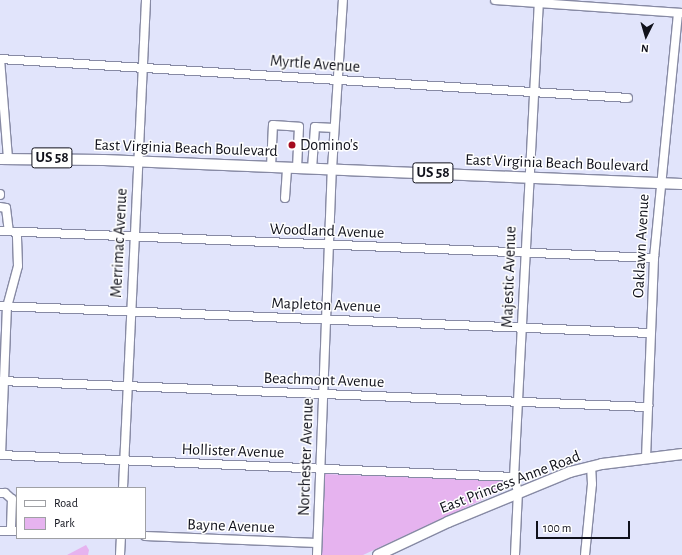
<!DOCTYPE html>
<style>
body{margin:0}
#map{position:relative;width:682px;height:555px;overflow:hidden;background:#e1e4fb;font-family:"Alegreya Sans",sans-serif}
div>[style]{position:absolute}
.green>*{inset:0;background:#e6b3ef}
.roads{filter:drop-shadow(1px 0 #878aa4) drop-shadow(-1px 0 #878aa4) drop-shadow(0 1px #878aa4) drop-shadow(0 -1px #878aa4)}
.minor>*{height:8px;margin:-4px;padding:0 4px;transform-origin:4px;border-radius:4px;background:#fff}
.major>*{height:10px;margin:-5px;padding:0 5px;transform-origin:5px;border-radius:5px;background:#fff}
.dots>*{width:11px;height:11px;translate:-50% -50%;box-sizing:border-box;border:2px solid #fff;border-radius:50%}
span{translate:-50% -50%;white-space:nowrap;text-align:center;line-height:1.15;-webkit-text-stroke:3px #fff;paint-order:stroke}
.shield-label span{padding:1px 3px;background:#fff;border:1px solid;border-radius:3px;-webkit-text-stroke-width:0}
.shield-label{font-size:15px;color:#10111b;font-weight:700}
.street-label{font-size:16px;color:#10111b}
.poi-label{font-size:16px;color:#10111b}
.left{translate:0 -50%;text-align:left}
.legend{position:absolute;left:16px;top:487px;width:130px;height:52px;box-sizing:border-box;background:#fff;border:1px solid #9fa0a4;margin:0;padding:5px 7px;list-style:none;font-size:12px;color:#10111b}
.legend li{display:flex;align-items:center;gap:8px;height:20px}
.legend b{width:20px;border:1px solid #9fa0a4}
.north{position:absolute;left:626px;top:16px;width:40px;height:40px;-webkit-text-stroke:3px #fff;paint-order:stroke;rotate:185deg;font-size:11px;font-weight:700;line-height:16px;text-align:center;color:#10111b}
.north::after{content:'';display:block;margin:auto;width:14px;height:18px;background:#10111b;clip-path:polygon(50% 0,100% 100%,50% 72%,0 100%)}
.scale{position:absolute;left:536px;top:521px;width:94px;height:18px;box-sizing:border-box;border:2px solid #10111b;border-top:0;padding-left:5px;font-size:12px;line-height:14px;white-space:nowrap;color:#10111b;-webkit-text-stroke:3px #fff;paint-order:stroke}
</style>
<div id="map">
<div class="green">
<div style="clip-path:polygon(325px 474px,506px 481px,508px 488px,363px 555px,321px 555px)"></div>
<div style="clip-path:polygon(86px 545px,89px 550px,88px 555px,67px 555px)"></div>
</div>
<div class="roads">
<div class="minor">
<div style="left:495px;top:0;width:187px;rotate:4deg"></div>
<div style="left:0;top:59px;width:629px;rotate:3.55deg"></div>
<div style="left:0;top:59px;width:100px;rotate:85.4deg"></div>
<div style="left:271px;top:167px;width:42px;rotate:-87.3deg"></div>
<div style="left:273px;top:125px;width:26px;rotate:4deg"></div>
<div style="left:299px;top:127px;width:41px;rotate:92.8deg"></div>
<div style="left:312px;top:169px;width:42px;rotate:-85.9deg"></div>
<div style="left:315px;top:127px;width:19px;rotate:3deg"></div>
<div style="left:0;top:194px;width:1px;rotate:90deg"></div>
<div style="left:285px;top:198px;width:31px;rotate:-86deg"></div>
<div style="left:0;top:207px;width:6px;rotate:9deg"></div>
<div style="left:6px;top:208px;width:23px;rotate:83deg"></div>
<div style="left:0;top:231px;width:655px;rotate:2.36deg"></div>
<div style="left:0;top:306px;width:651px;rotate:2.38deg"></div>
<div style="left:0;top:381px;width:649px;rotate:2.3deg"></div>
<div style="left:0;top:455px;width:514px;rotate:2.45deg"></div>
<div style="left:1px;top:455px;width:148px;rotate:-87.7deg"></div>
<div style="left:7px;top:307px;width:42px;rotate:-75deg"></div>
<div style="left:18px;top:266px;width:34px;rotate:-92deg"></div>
<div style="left:646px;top:458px;width:200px;rotate:-87.7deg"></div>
<div style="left:654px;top:258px;width:246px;rotate:-84.4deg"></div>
<div style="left:123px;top:488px;width:489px;rotate:-87.3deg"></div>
<div style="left:0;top:493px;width:5px"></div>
<div style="left:5px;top:493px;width:9px;rotate:41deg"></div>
<div style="left:12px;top:499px;width:32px;rotate:92deg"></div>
<div style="left:0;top:531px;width:17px"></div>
<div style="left:145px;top:536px;width:172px;rotate:2.3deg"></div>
<div style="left:120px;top:555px;width:17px;rotate:-87deg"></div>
<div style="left:317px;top:555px;width:386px;rotate:-87.8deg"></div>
<div style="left:332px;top:169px;width:169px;rotate:-86.3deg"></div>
<div style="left:515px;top:555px;width:63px;rotate:-87.3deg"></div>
<div style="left:518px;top:492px;width:16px;rotate:-105deg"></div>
<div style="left:514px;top:477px;width:478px;rotate:-87deg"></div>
<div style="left:585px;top:555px;width:71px;rotate:-84.4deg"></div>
<div style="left:592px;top:484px;width:18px;rotate:-93deg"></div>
</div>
<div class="major">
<div style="left:0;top:159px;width:104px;rotate:0.6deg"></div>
<div style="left:104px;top:160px;width:578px;rotate:2.38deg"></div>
<div style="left:378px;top:555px;width:77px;rotate:-25.2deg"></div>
<div style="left:448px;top:522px;width:132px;rotate:-22.3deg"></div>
<div style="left:570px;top:472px;width:33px;rotate:-14deg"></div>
<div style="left:602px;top:464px;width:81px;rotate:-7.1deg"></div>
</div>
</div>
<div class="dots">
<div style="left:292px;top:145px;background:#a50c1f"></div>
</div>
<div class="shield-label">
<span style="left:52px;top:158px">US 58</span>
<span style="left:433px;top:173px">US 58</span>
</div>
<div class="street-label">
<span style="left:315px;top:64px;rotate:4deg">Myrtle Avenue</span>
<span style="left:186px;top:148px;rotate:2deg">East Virginia Beach Boulevard</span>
<span style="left:557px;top:163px;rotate:2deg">East Virginia Beach Boulevard</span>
<span style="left:327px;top:231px;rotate:2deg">Woodland Avenue</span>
<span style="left:119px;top:243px;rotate:-87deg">Merrimac Avenue</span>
<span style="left:641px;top:246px;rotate:-87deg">Oaklawn Avenue</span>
<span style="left:509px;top:277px;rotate:-88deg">Majestic Avenue</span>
<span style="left:326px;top:305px;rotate:2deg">Mapleton Avenue</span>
<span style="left:324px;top:380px;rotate:2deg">Beachmont Avenue</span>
<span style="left:233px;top:451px;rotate:2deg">Hollister Avenue</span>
<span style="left:306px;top:457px;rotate:-88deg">Norchester Avenue</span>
<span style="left:510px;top:482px;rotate:-21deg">East Princess Anne Road</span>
<span style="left:231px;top:526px;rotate:2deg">Bayne Avenue</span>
</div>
<div class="poi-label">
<span class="left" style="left:300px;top:145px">Domino's</span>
</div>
<ul class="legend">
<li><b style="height:5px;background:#fff"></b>Road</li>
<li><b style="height:11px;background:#e6b3ef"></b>Park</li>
</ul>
<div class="north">N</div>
<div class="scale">100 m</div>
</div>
